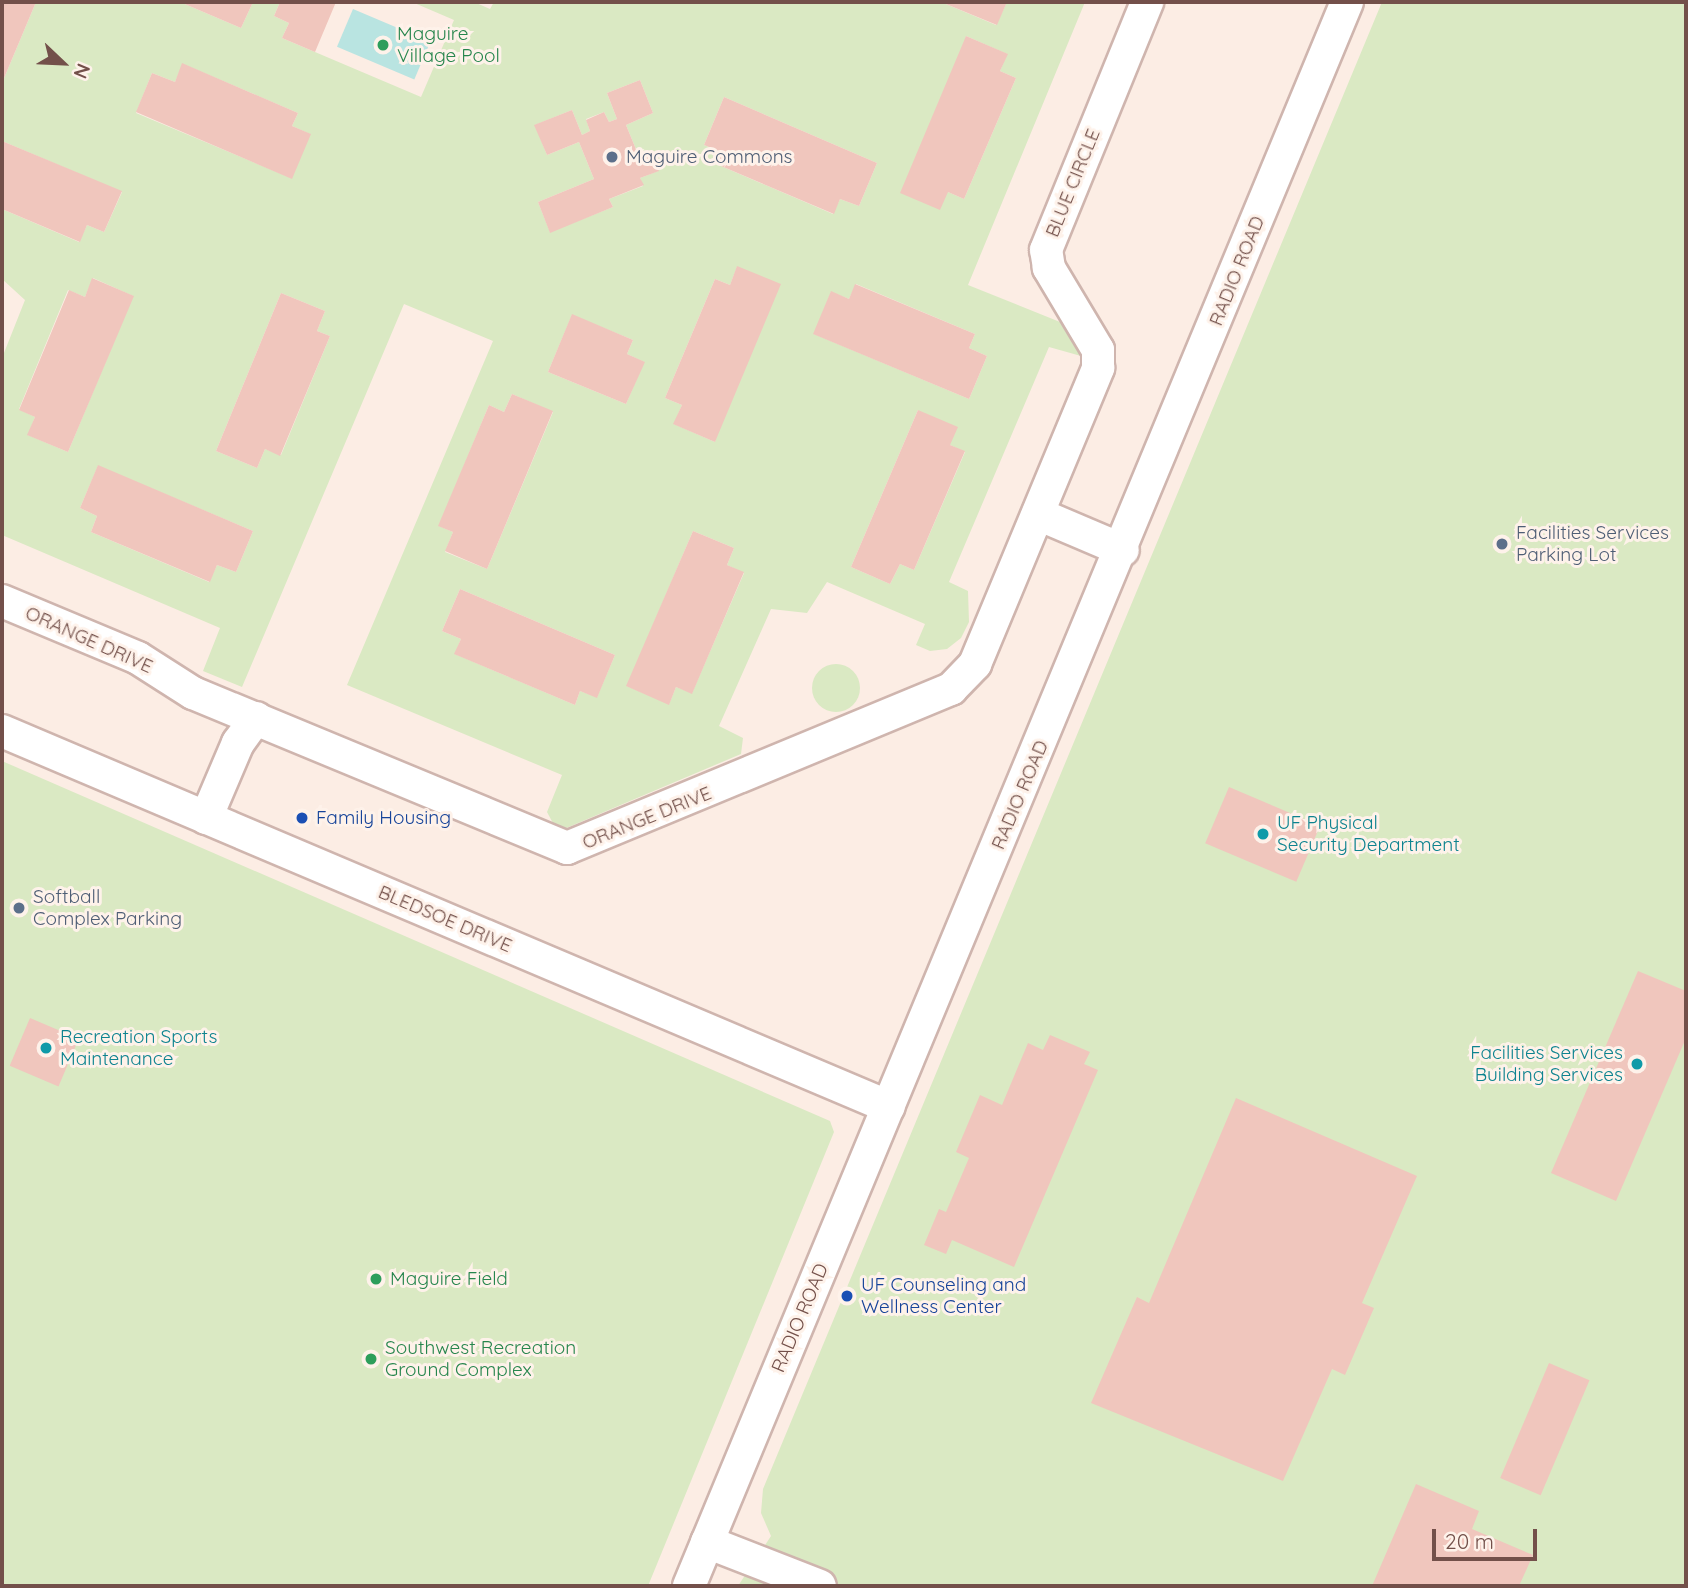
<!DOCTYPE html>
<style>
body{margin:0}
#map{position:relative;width:1688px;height:1588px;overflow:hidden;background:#fcede4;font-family:Quicksand,sans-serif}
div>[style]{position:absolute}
.green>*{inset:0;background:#dae9c3}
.round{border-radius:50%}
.water>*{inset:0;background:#b9e4e1;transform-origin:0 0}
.building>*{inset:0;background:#f0c6bd;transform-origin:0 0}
.roads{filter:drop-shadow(2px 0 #cfb5ae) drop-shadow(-2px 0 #cfb5ae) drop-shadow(0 2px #cfb5ae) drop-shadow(0 -2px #cfb5ae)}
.minor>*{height:32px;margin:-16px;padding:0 16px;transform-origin:16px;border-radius:16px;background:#fff}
.dots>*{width:19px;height:19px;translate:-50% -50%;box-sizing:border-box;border:4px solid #fef2ea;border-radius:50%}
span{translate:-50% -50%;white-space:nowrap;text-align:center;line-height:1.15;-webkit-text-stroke:6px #fef2ea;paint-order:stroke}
.leisure-label{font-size:19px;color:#27864d}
.left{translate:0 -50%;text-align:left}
.service-label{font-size:19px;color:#4e5e75}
.street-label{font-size:19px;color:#73504a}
.transit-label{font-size:19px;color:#164399}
.culture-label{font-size:19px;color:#0d838f}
.right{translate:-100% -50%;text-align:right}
.frame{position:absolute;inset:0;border:4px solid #73504a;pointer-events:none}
.north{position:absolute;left:28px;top:28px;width:70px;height:70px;-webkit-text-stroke:5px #fef2ea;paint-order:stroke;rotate:113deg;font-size:19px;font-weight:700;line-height:28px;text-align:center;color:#73504a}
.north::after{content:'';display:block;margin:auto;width:24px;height:32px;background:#73504a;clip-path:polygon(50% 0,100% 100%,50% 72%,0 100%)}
.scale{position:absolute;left:1432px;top:1529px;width:105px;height:32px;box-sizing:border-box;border:4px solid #73504a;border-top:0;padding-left:9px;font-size:21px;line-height:24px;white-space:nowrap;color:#73504a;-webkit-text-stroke:5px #fef2ea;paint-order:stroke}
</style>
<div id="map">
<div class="green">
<div style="clip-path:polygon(evenodd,36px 2px,180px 2px,241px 28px,253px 2px,280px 2px,274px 16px,289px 23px,282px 38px,421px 97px,454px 20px,412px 2px,474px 2px,490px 9px,494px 2px,941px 2px,996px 25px,1007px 2px,1085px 2px,968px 285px,1060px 322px,1081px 356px,1049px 347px,949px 582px,968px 591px,969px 622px,961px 638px,947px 649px,930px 651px,916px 645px,925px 624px,827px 582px,807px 613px,771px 609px,719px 726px,743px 738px,741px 754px,564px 829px,555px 827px,547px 812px,562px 775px,347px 685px,493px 341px,404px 304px,242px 687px,203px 671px,220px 628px,2px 535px,2px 358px,25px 300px,2px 279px,2px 209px,79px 242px,87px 225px,104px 232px,122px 192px,2px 141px,2px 83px,36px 2px,966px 36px,1007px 54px,1000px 71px,1016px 78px,964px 199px,948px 192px,966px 36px,36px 2px,183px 64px,298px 113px,292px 126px,310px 134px,291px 178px,136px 113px,152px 73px,175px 82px,183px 64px,36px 2px,640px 80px,653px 113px,626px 125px,640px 159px,652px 155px,658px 171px,640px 178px,643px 186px,609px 199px,613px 207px,550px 232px,538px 202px,594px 179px,579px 142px,547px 155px,535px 125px,572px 110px,582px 135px,590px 131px,586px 119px,604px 112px,609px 122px,617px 119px,607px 93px,640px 80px,36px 2px,724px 97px,877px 163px,859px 206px,840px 199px,833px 214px,714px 163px,719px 151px,704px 145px,724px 97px,36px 2px,737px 267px,715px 442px,674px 424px,682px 405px,665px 398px,715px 279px,730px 285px,737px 267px,36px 2px,93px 278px,133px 296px,68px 452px,28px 435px,35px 417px,19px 409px,68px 290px,85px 297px,93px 278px,36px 2px,856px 284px,975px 334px,969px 348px,987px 356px,969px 399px,814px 334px,831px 292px,849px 299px,856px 284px,36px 2px,281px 293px,325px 311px,317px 331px,330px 336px,281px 455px,265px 449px,257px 468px,216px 451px,281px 293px,36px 2px,572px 315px,633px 340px,627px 354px,644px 362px,626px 404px,548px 372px,572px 315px,36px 2px,512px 394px,553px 412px,487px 569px,445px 552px,453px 532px,439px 526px,489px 405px,504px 412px,512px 394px,36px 2px,918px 410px,950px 445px,965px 452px,914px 570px,900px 564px,890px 584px,851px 567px,918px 410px,36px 2px,98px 466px,253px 531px,236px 572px,217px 565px,209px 582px,91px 532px,97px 516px,80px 508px,98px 466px,36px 2px,693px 531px,734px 548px,727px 565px,744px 573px,692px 693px,676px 687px,669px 704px,627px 686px,693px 531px,36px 2px,460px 589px,615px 655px,597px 697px,580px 691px,575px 705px,455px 654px,461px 639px,442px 631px,460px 589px)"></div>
<div style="clip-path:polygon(1382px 2px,1686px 2px,1686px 1586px,738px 1586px,771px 1536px,761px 1513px,763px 1489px)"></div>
<div class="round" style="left:812px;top:664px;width:48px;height:48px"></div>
<div style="clip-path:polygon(2px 761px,830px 1121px,834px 1132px,648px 1586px,2px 1586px)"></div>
</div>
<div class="water">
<div style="left:353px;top:9px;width:84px;height:41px;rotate:23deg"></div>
</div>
<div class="building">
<div style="clip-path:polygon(2px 2px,36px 2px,2px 83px)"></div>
<div style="clip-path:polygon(180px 2px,253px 2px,241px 28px)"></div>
<div style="clip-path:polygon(280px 2px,336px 2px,315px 52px,282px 38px,289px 23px,274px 16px)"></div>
<div style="clip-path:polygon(941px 2px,1007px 2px,997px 25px)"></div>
<div style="clip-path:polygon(966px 36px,1008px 54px,1000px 71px,1016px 78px,964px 199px,948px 192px,940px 210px,900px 193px)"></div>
<div style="clip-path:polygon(182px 63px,298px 113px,292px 126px,311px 134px,292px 179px,136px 112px,152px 73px,175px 82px)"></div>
<div style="clip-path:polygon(640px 80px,653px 113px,626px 125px,640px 159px,652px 154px,659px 171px,640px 178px,644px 185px,609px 199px,613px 207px,550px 233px,538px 202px,594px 179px,579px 142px,547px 155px,534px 125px,572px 110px,582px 135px,590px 131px,586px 120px,604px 112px,609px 122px,617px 119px,607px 93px)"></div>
<div style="clip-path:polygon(724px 97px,877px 163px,859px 206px,840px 199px,834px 214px,714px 163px,719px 151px,704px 145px)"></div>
<div style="clip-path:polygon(2px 141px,122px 191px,104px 232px,87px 225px,80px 242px,2px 209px)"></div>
<div style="clip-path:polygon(737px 266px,781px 284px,715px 442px,673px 424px,682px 405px,665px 398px,715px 279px,730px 285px)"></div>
<div style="clip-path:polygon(92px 278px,134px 296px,68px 452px,27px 435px,35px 417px,19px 410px,69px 290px,85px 297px)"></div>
<div style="clip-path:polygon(855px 284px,975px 334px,969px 348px,987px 356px,969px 399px,813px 334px,831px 291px,849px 299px)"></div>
<div style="clip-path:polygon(281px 293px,325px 311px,317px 331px,330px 336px,280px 456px,265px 449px,257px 468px,216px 451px)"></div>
<div style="clip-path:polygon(572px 314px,633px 340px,627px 354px,645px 362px,626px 404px,548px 372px)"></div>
<div style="clip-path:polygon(512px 394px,553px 411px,487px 569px,445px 551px,453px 532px,438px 526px,489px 405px,504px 412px)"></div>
<div style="clip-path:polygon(918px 410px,958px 427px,950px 445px,965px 451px,914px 570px,900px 564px,890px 584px,851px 567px)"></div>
<div style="clip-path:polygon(98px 465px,253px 531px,236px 572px,217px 565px,210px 582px,91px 532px,97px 516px,80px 508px)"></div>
<div style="clip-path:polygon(693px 531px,734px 548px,727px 565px,744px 572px,692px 694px,676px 687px,669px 705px,626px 686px)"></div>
<div style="clip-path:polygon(460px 589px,615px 655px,597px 698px,580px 691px,575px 705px,454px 654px,461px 639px,442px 631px)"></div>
<div style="left:1229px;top:787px;width:99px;height:61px;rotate:23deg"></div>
<div style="clip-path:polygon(1638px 971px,1686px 991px,1686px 1038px,1616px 1201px,1551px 1173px)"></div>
<div style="left:30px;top:1018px;width:53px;height:52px;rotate:23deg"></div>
<div style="clip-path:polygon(1050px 1035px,1090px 1052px,1084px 1064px,1098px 1070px,1014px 1267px,952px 1240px,946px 1254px,924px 1245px,939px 1209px,946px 1212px,969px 1158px,956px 1152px,980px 1095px,1002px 1105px,1028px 1043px,1043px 1050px)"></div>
<div style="clip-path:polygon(1236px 1098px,1417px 1176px,1362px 1303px,1374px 1308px,1345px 1375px,1332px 1369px,1283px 1481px,1091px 1403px,1137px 1297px,1149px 1303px)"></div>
<div style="left:1549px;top:1363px;width:44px;height:125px;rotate:23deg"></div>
<div style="clip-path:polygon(1416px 1484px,1479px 1511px,1472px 1529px,1533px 1555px,1519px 1586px,1372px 1586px)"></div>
</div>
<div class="roads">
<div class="minor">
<div style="left:1038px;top:514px;width:92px;rotate:23deg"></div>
<div style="left:2px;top:601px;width:147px;rotate:22.7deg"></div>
<div style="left:138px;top:658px;width:65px;rotate:32.5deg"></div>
<div style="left:193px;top:693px;width:405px;rotate:22.5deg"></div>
<div style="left:567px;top:848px;width:416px;rotate:-22.5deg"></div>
<div style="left:951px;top:689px;width:35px;rotate:-46deg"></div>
<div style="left:975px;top:664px;width:321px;rotate:-67.4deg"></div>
<div style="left:1098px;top:368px;width:18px;rotate:-90deg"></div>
<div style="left:1098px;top:350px;width:96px;rotate:-120.9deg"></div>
<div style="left:1049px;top:268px;width:18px;rotate:-99deg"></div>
<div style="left:1046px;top:250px;width:268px;rotate:-67.8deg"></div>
<div style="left:2px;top:731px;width:963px;rotate:22.97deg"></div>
<div style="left:206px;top:818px;width:82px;rotate:-66.9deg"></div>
<div style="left:238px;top:743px;width:31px;rotate:-54deg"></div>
<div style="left:707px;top:1542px;width:121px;rotate:21.3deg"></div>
<div style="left:689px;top:1586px;width:1715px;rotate:-67.44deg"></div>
</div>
</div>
<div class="dots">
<div style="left:383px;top:45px;background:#2e9e5b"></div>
<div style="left:612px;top:157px;background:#5c6f8a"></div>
<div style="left:1502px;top:544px;background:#5c6f8a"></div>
<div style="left:302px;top:818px;background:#1a4fb4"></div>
<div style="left:1263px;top:834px;background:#0f9aa8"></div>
<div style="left:19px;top:908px;background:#5c6f8a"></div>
<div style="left:46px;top:1048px;background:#0f9aa8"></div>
<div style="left:1637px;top:1064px;background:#0f9aa8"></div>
<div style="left:376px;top:1279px;background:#2e9e5b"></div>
<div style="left:847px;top:1296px;background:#1a4fb4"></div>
<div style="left:371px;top:1359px;background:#2e9e5b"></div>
</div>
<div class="leisure-label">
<span class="left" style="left:397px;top:45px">Maguire<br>Village Pool</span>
<span class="left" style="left:390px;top:1279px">Maguire Field</span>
<span class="left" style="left:385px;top:1359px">Southwest Recreation<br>Ground Complex</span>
</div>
<div class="service-label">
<span class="left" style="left:626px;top:157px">Maguire Commons</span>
<span class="left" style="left:1516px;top:544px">Facilities Services<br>Parking Lot</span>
<span class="left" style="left:33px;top:908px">Softball<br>Complex Parking</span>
</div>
<div class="street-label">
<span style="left:1073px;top:183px;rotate:-68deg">BLUE CIRCLE</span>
<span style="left:1237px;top:271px;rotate:-68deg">RADIO ROAD</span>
<span style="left:89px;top:640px;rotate:24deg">ORANGE DRIVE</span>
<span style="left:1020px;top:795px;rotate:-67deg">RADIO ROAD</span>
<span style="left:647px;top:818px;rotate:-22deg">ORANGE DRIVE</span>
<span style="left:445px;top:919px;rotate:23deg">BLEDSOE DRIVE</span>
<span style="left:800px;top:1318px;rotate:-67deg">RADIO ROAD</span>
</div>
<div class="transit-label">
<span class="left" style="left:316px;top:818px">Family Housing</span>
<span class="left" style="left:861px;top:1296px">UF Counseling and<br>Wellness Center</span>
</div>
<div class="culture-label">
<span class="left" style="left:1277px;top:834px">UF Physical<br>Security Department</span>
<span class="left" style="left:60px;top:1048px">Recreation Sports<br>Maintenance</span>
<span class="right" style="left:1623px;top:1064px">Facilities Services<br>Building Services</span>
</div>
<div class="frame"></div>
<div class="north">N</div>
<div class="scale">20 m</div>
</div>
